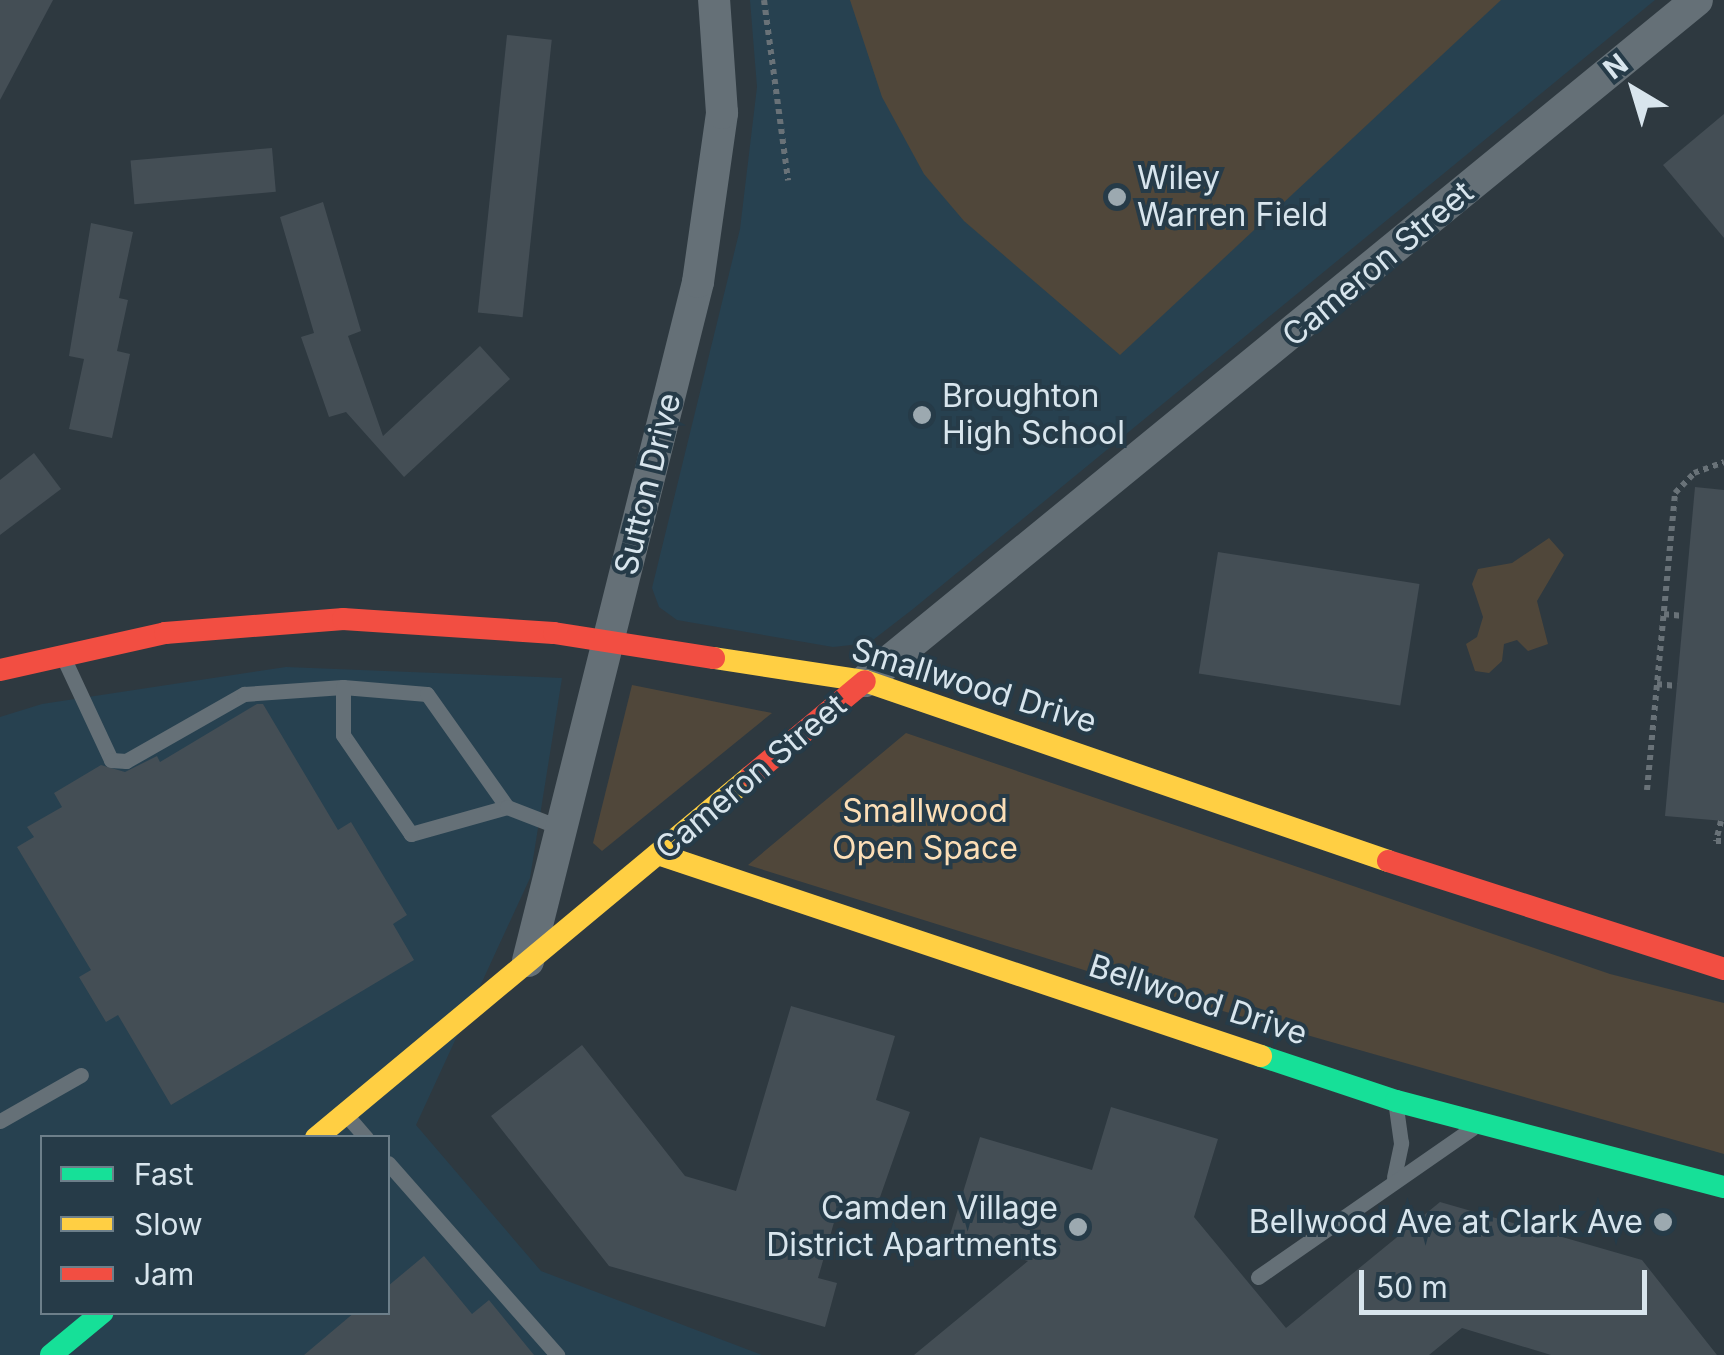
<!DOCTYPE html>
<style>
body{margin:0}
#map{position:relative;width:1724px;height:1355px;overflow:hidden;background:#2e3940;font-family:Inter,sans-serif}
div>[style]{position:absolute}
.built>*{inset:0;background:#274150}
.green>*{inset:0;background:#50473a}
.building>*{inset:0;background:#444e55;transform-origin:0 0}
.path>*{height:6px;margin-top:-3px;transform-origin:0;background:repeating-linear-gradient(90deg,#697278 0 5px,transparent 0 10px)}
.lane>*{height:15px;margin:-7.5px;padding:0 7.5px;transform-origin:7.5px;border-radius:7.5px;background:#657077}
.street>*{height:32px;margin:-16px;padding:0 16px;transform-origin:16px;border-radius:16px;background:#657077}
.fast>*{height:22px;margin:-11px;padding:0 11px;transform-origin:11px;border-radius:11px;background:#16e098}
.slow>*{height:22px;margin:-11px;padding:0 11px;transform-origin:11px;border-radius:11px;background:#ffcf43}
.jam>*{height:22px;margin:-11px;padding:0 11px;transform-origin:11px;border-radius:11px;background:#f24e42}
.dots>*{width:28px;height:28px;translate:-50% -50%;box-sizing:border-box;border:5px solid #263b48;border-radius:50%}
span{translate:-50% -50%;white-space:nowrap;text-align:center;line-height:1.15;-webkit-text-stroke:8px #263b48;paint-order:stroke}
.poi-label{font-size:32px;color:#d8e5ed}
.left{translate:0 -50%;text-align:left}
.right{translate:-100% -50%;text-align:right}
.street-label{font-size:32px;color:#d8e5ed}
.park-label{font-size:32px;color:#fcdeb6}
.legend{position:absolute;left:40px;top:1135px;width:350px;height:180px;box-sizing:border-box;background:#263b48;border:2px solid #6d7f8a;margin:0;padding:12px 18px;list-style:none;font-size:30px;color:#d8e5ed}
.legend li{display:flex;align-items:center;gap:20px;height:50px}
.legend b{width:50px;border:2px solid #6d7f8a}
.north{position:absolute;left:1584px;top:40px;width:100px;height:100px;-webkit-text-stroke:8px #263b48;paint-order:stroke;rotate:322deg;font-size:28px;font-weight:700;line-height:40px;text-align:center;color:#d8e5ed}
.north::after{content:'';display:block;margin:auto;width:35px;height:45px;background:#d8e5ed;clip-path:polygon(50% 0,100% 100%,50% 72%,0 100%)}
.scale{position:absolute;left:1359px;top:1270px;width:288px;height:45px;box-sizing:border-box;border:5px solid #d8e5ed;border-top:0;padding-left:12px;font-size:30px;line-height:35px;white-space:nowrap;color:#d8e5ed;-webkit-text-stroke:8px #263b48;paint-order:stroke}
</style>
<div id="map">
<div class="built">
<div style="clip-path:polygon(750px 0,1655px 0,913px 609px,869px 643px,833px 647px,677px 620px,659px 607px,652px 588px,740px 229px,757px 87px)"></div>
<div style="clip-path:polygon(evenodd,286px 667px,562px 678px,530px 878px,416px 1125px,541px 1271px,762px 1355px,0 1355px,0 717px,42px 704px,286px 667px,42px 1138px,388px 1138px,388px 1312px,42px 1312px,42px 1138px)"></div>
</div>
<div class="green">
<div style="clip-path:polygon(850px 0,1501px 0,1120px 355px,964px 221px,924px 174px,882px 97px)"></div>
<div style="clip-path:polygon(1549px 538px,1564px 555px,1537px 601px,1548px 644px,1528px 651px,1517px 640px,1504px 644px,1502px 661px,1489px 673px,1475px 671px,1466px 644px,1477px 637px,1483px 617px,1472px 584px,1478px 569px,1512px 563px)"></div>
<div style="clip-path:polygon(632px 685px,772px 713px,602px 851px,593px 843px)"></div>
<div style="clip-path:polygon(906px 733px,1610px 974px,1724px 1003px,1724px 1154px,1135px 986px,748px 865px)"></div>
</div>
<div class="building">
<div style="clip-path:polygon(0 0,53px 0,0 100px)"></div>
<div style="left:507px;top:35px;width:45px;height:279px;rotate:6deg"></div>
<div style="clip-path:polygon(1724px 114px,1724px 238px,1663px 165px)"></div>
<div style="left:272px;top:148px;width:44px;height:142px;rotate:85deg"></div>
<div style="clip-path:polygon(323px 202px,361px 331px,348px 336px,383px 436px,480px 346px,510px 379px,404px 477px,346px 412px,329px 417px,301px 337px,314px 333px,280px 217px)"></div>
<div style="clip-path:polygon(91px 223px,133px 232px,119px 298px,128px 300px,117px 351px,130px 354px,112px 438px,69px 429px,84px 359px,69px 356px)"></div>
<div style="clip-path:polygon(34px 453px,61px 489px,0 535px,0 480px)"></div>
<div style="clip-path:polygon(1695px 487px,1724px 490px,1724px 821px,1665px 816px)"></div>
<div style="left:1218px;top:552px;width:204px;height:123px;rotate:9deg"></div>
<div style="clip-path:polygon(257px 704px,263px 704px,338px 830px,351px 822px,407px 915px,393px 924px,414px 960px,171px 1105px,118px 1015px,106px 1022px,79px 977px,91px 970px,17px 847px,34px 837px,27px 827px,62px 807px,54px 793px,101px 765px,125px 772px,157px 756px,160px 762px)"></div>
<div style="clip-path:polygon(791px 1006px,895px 1036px,876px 1100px,910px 1112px,873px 1217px,839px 1205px,818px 1278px,837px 1283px,825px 1327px,609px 1266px,491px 1116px,582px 1045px,685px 1176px,736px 1191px)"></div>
<div style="clip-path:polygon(1111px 1107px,1218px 1139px,1194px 1217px,1286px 1328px,1440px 1202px,1642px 1260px,1717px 1355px,1551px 1355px,1462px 1328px,1429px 1355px,914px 1355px,1028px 1261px,949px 1238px,980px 1137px,1092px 1170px)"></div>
<div style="clip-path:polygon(424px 1256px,472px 1314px,489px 1300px,534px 1355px,304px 1355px,355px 1312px,388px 1312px,388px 1286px)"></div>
</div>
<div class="path">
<div style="left:764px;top:0;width:182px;rotate:82.4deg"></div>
<div style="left:1664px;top:614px;width:19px;rotate:6deg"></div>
<div style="left:1657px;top:684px;width:20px;rotate:6deg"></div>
<div style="left:1647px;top:790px;width:298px;rotate:-84.6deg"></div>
<div style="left:1675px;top:493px;width:28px;rotate:-46deg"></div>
<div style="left:1694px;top:473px;width:32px;rotate:-20deg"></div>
<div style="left:1721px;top:821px;width:21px;rotate:104deg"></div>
<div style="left:1716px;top:841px;width:8px"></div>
</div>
<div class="lane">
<div style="left:64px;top:659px;width:111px;rotate:65deg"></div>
<div style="left:111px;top:760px;width:15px;rotate:4deg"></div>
<div style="left:126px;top:761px;width:136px;rotate:-29.6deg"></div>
<div style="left:244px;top:694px;width:99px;rotate:-4deg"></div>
<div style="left:343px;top:687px;width:84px;rotate:4.8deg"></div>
<div style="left:427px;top:694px;width:138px;rotate:54.7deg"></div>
<div style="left:507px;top:807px;width:100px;rotate:164.3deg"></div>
<div style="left:411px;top:834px;width:120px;rotate:-124.5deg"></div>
<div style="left:343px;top:735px;width:48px;rotate:-90deg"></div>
<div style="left:507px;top:807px;width:61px;rotate:21.1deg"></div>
<div style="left:348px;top:1117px;width:28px;rotate:49deg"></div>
<div style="left:0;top:1121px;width:93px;rotate:-29.6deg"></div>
<div style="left:388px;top:1163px;width:256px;rotate:48.6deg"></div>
<div style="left:1394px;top:1177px;width:35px;rotate:-78deg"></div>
<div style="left:1401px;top:1143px;width:36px;rotate:-98deg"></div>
<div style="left:1258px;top:1277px;width:261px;rotate:-34.8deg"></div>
</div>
<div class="street">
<div style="left:865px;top:681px;width:1075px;rotate:-39.3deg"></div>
<div style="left:528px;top:961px;width:700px;rotate:-75.94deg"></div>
<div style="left:698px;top:282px;width:171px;rotate:-81.9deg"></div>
<div style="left:722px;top:113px;width:113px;rotate:-94deg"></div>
</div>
<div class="fast">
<div style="left:1261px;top:1056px;width:142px;rotate:18.4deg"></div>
<div style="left:1396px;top:1101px;width:339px;rotate:14.7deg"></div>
<div style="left:51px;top:1355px;width:67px;rotate:-39.6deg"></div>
</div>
<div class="slow">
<div style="left:714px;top:658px;width:153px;rotate:8.7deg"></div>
<div style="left:865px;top:681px;width:553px;rotate:18.99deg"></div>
<div style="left:658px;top:854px;width:636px;rotate:18.52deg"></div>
<div style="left:316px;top:1138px;width:566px;rotate:-39.77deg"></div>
</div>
<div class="jam">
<div style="left:0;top:670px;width:169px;rotate:-12.6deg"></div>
<div style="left:165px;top:633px;width:179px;rotate:-4.5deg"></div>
<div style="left:343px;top:619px;width:211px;rotate:3.8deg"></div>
<div style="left:554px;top:633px;width:162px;rotate:8.9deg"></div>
<div style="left:751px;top:776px;width:148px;rotate:-39.8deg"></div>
<div style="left:1388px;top:861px;width:353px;rotate:17.8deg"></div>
</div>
<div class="dots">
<div style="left:1117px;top:197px;background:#9ca9b0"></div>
<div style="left:922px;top:415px;background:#9ca9b0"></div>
<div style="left:1663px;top:1222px;background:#9ca9b0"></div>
<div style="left:1078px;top:1227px;background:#9ca9b0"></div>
</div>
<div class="poi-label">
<span class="left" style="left:1137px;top:197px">Wiley<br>Warren Field</span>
<span class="left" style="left:942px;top:415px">Broughton<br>High School</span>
<span class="right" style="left:1058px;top:1227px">Camden Village<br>District Apartments</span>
<span class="right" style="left:1643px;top:1222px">Bellwood Ave at Clark Ave</span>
</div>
<div class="street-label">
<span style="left:1378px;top:264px;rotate:-40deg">Cameron Street</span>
<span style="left:648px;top:484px;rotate:-76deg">Sutton Drive</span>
<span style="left:974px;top:686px;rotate:17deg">Smallwood Drive</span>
<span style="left:751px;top:777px;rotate:-40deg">Cameron Street</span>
<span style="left:1198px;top:1000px;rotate:18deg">Bellwood Drive</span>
</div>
<div class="park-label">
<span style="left:925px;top:830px">Smallwood<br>Open Space</span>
</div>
<ul class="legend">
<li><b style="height:12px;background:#16e098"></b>Fast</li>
<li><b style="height:12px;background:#ffcf43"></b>Slow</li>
<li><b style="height:12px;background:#f24e42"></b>Jam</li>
</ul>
<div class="north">N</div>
<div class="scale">50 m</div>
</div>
